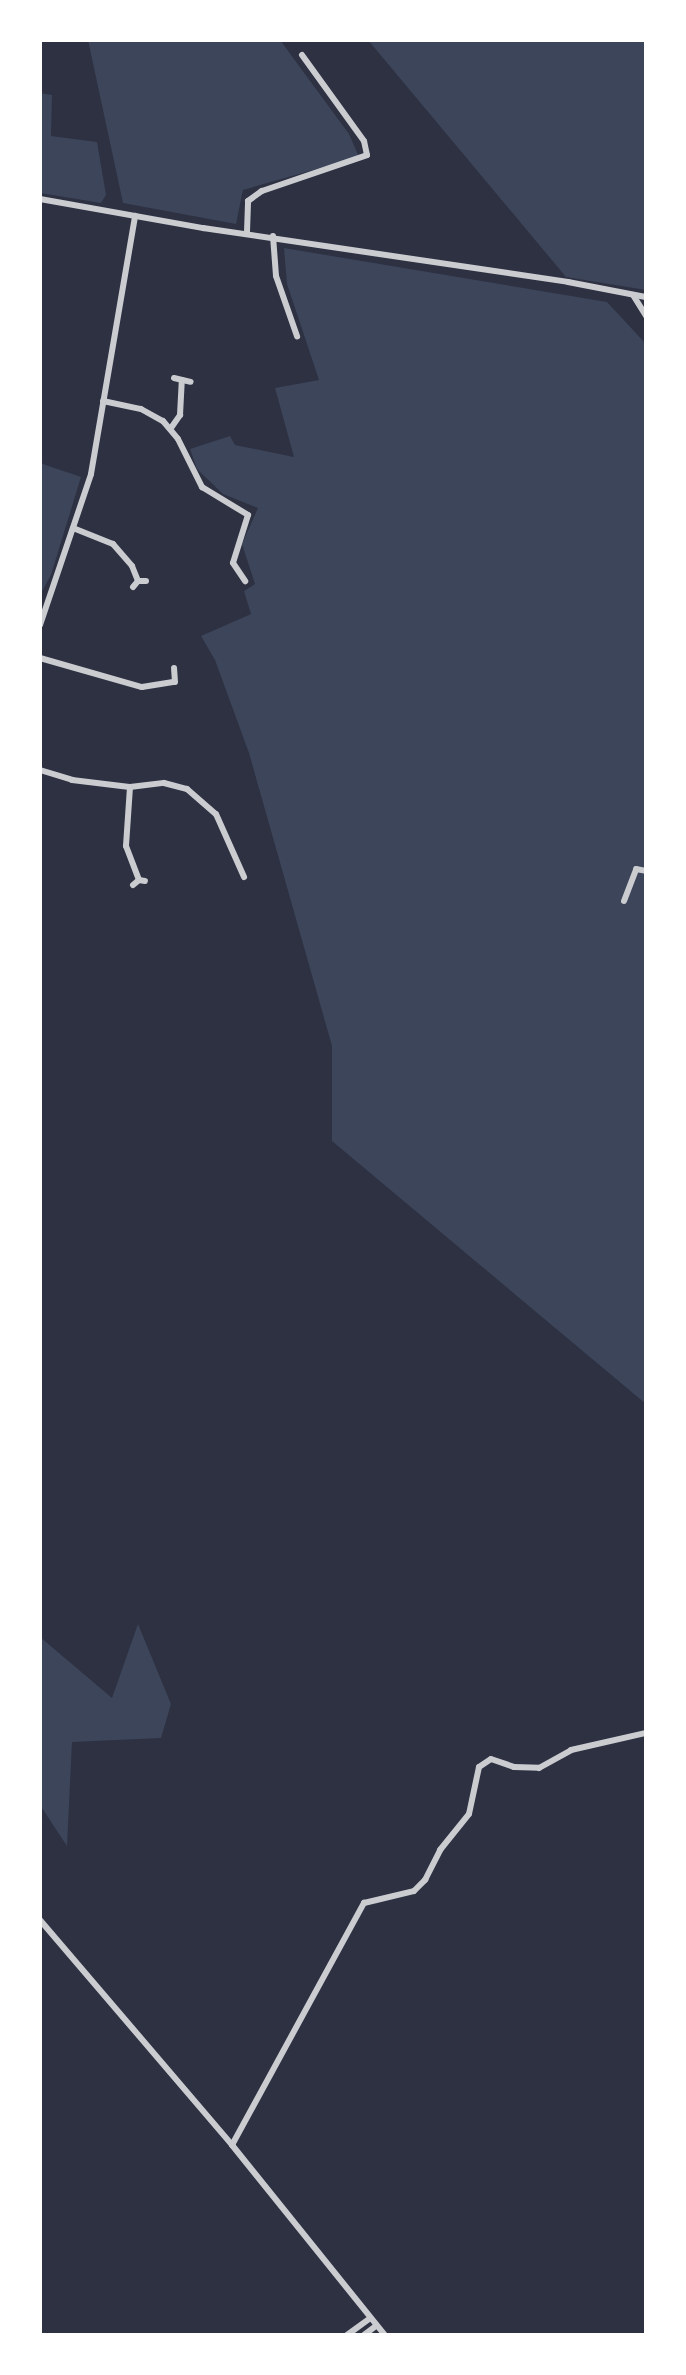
<!DOCTYPE html>
<style>
body{margin:0}
#map{position:relative;width:686px;height:2375px;overflow:hidden;background:#2d3142;font-family:Barlow,sans-serif}
div>[style]{position:absolute}
.green>*{inset:0;background:#3c4559}
.minor>*{height:6px;margin:-3px;padding:0 3px;transform-origin:3px;border-radius:3px;background:#caccd0}
span{translate:-50% -50%;white-space:nowrap;text-align:center;line-height:1.15;-webkit-text-stroke:8px #fff;paint-order:stroke}
.frame{position:absolute;inset:0;border:42px solid #fff;pointer-events:none}
</style>
<div id="map">
<div class="green">
<div style="clip-path:polygon(88px 40px,280px 40px,349px 134px,359px 157px,243px 190px,236px 224px,123px 203px)"></div>
<div style="clip-path:polygon(368px 40px,646px 40px,646px 290px,566px 277px)"></div>
<div style="clip-path:polygon(40px 93px,52px 95px,51px 136px,97px 142px,106px 195px,101px 203px,40px 193px)"></div>
<div style="clip-path:polygon(284px 248px,607px 302px,646px 344px,646px 1404px,332px 1141px,332px 1046px,249px 753px,215px 660px,201px 636px,251px 614px,244px 591px,255px 584px,242px 544px,258px 508px,223px 494px,197px 469px,190px 449px,230px 436px,235px 445px,294px 457px,275px 388px,319px 380px,287px 284px)"></div>
<div style="clip-path:polygon(40px 463px,81px 477px,51px 575px,40px 595px)"></div>
<div style="clip-path:polygon(138px 1624px,171px 1704px,161px 1738px,72px 1742px,67px 1846px,40px 1805px,40px 1637px,112px 1698px)"></div>
</div>
<div class="minor">
<div style="left:40px;top:199px;width:166px;rotate:10.1deg"></div>
<div style="left:203px;top:228px;width:369px;rotate:8.4deg"></div>
<div style="left:568px;top:282px;width:79px;rotate:10.9deg"></div>
<div style="left:247px;top:232px;width:31px;rotate:-88deg"></div>
<div style="left:248px;top:201px;width:17px;rotate:-36deg"></div>
<div style="left:262px;top:191px;width:111px;rotate:-18.9deg"></div>
<div style="left:367px;top:155px;width:14px;rotate:-102deg"></div>
<div style="left:364px;top:141px;width:106px;rotate:-125.8deg"></div>
<div style="left:273px;top:236px;width:40px;rotate:85.7deg"></div>
<div style="left:276px;top:276px;width:64px;rotate:70.7deg"></div>
<div style="left:633px;top:295px;width:25px;rotate:58deg"></div>
<div style="left:174px;top:378px;width:17px;rotate:13deg"></div>
<div style="left:103px;top:401px;width:39px;rotate:12deg"></div>
<div style="left:141px;top:409px;width:25px;rotate:29deg"></div>
<div style="left:163px;top:421px;width:23px;rotate:50deg"></div>
<div style="left:178px;top:439px;width:54px;rotate:63.4deg"></div>
<div style="left:202px;top:487px;width:54px;rotate:31.3deg"></div>
<div style="left:248px;top:515px;width:50px;rotate:107.4deg"></div>
<div style="left:233px;top:563px;width:22px;rotate:56deg"></div>
<div style="left:171px;top:428px;width:16px;rotate:-55deg"></div>
<div style="left:180px;top:415px;width:35px;rotate:-87deg"></div>
<div style="left:73px;top:528px;width:43px;rotate:21.8deg"></div>
<div style="left:113px;top:544px;width:29px;rotate:49deg"></div>
<div style="left:132px;top:566px;width:16px;rotate:68deg"></div>
<div style="left:133px;top:587px;width:8px;rotate:-50deg"></div>
<div style="left:138px;top:581px;width:8px"></div>
<div style="left:40px;top:625px;width:159px;rotate:-71.3deg"></div>
<div style="left:91px;top:474px;width:262px;rotate:-80.3deg"></div>
<div style="left:40px;top:658px;width:106px;rotate:15.9deg"></div>
<div style="left:142px;top:687px;width:33px;rotate:-9deg"></div>
<div style="left:175px;top:682px;width:14px;rotate:-94deg"></div>
<div style="left:40px;top:770px;width:34px;rotate:17deg"></div>
<div style="left:72px;top:780px;width:58px;rotate:6.9deg"></div>
<div style="left:130px;top:787px;width:34px;rotate:-7deg"></div>
<div style="left:164px;top:783px;width:24px;rotate:15deg"></div>
<div style="left:187px;top:789px;width:38px;rotate:41deg"></div>
<div style="left:216px;top:814px;width:69px;rotate:66deg"></div>
<div style="left:130px;top:787px;width:59px;rotate:93.9deg"></div>
<div style="left:126px;top:846px;width:36px;rotate:69deg"></div>
<div style="left:133px;top:885px;width:8px;rotate:-40deg"></div>
<div style="left:139px;top:880px;width:6px;rotate:9deg"></div>
<div style="left:624px;top:901px;width:34px;rotate:-69deg"></div>
<div style="left:636px;top:869px;width:10px;rotate:11deg"></div>
<div style="left:40px;top:1920px;width:296px;rotate:49.5deg"></div>
<div style="left:232px;top:2145px;width:244px;rotate:51.2deg"></div>
<div style="left:232px;top:2145px;width:276px;rotate:-61.4deg"></div>
<div style="left:364px;top:1903px;width:51px;rotate:-13.5deg"></div>
<div style="left:414px;top:1891px;width:16px;rotate:-45deg"></div>
<div style="left:425px;top:1880px;width:34px;rotate:-63deg"></div>
<div style="left:440px;top:1850px;width:46px;rotate:-51.1deg"></div>
<div style="left:469px;top:1814px;width:48px;rotate:-78deg"></div>
<div style="left:479px;top:1767px;width:14px;rotate:-34deg"></div>
<div style="left:491px;top:1759px;width:24px;rotate:19deg"></div>
<div style="left:514px;top:1767px;width:25px;rotate:2deg"></div>
<div style="left:539px;top:1768px;width:37px;rotate:-29deg"></div>
<div style="left:571px;top:1750px;width:77px;rotate:-12.8deg"></div>
<div style="left:347px;top:2335px;width:27px;rotate:-36deg"></div>
<div style="left:364px;top:2335px;width:15px;rotate:-37deg"></div>
</div>
<div class="frame"></div>
</div>
